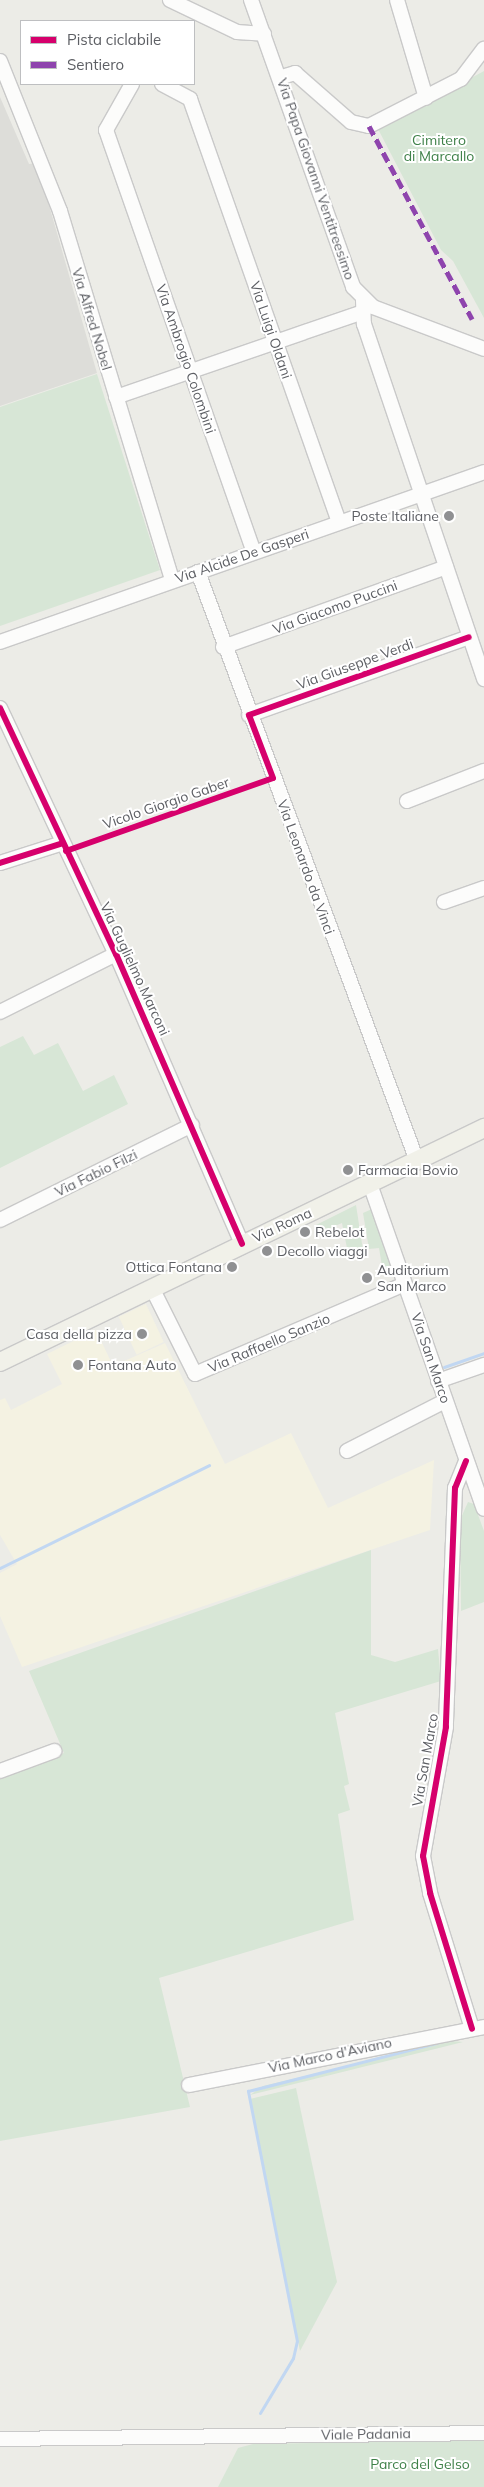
<!DOCTYPE html>
<style>
body{margin:0}
#map{position:relative;width:484px;height:2487px;overflow:hidden;background:#ecece7;font-family:Mulish,sans-serif}
div>[style]{position:absolute}
.commercial>*{inset:0;background:#f4f2e2;transform-origin:0 0}
.industrial>*{inset:0;background:#ddddd9}
.green>*{inset:0;background:#d7e6d6}
.stream>*{height:3px;margin:-1.5px;padding:0 1.5px;transform-origin:1.5px;border-radius:1.5px;background:#c1d7f2}
.roads{filter:drop-shadow(1px 0 #c9c9c9) drop-shadow(-1px 0 #c9c9c9) drop-shadow(0 1px #c9c9c9) drop-shadow(0 -1px #c9c9c9)}
.minor>*{height:14px;margin:-7px;padding:0 7px;transform-origin:7px;border-radius:7px;background:#fcfcfb}
.major>*{height:18px;margin:-9px;padding:0 9px;transform-origin:9px;border-radius:9px;background:#f1f1e9}
.quiet>*{height:5px;margin-top:-2.5px;transform-origin:0;background:repeating-linear-gradient(90deg,#8e44ad 0 10px,transparent 0 15px)}
.cycleway>*{height:6px;margin:-3px;padding:0 3px;transform-origin:3px;border-radius:3px;background:#d6006c}
.dots>*{width:14px;height:14px;translate:-50% -50%;box-sizing:border-box;border:2px solid #fff;border-radius:50%}
span{translate:-50% -50%;white-space:nowrap;text-align:center;line-height:1.15;-webkit-text-stroke:4px #fff;paint-order:stroke}
.park-label{font-size:14px;color:#3f8149}
.street-label{font-size:14px;color:#5d5f64}
.poi-label{font-size:14px;color:#5d5f64}
.right{translate:-100% -50%;text-align:right}
.left{translate:0 -50%;text-align:left}
.legend{position:absolute;left:20px;top:20px;width:175px;height:65px;box-sizing:border-box;background:#fff;border:1px solid #bebfc1;margin:0;padding:6px 9px;list-style:none;font-size:15px;color:#5d5f64}
.legend li{display:flex;align-items:center;gap:10px;height:25px}
.legend b{width:25px;border:1px solid #bebfc1}
</style>
<div id="map">
<div class="commercial">
<div style="left:146px;top:1304px;width:42px;height:30px;rotate:65deg"></div>
<div style="clip-path:polygon(96px 1330px,113px 1366px,165px 1343px,225px 1464px,291px 1433px,328px 1508px,434px 1460px,430px 1530px,22px 1667px,0 1616px,0 1573px,17px 1564px,0 1535px,0 1400px,5px 1398px,11px 1410px,62px 1384px,47px 1354px)"></div>
</div>
<div class="industrial">
<div style="clip-path:polygon(0 97px,29px 164px,37px 163px,97px 373px,0 406px)"></div>
</div>
<div class="green">
<div style="clip-path:polygon(484px 71px,484px 318px,453px 261px,441px 250px,378px 129px)"></div>
<div style="clip-path:polygon(97px 374px,160px 570px,0 626px,0 407px)"></div>
<div style="clip-path:polygon(23px 1036px,34px 1055px,58px 1043px,83px 1091px,114px 1075px,128px 1104px,0 1168px,0 1047px)"></div>
<div style="clip-path:polygon(356px 1205px,363px 1250px,348px 1253px,342px 1223px,319px 1233px,316px 1225px)"></div>
<div style="clip-path:polygon(372px 1209px,394px 1268px,383px 1272px,379px 1248px,369px 1249px,363px 1213px)"></div>
<div style="clip-path:polygon(468px 1502px,474px 1504px,484px 1531px,484px 1602px,461px 1611px,460px 1520px)"></div>
<div style="clip-path:polygon(371px 1550px,371px 1655px,395px 1662px,438px 1649px,441px 1681px,335px 1713px,349px 1784px,344px 1786px,350px 1810px,338px 1814px,354px 1920px,159px 1978px,190px 2107px,0 2141px,0 1776px,64px 1753px,29px 1671px)"></div>
<div style="clip-path:polygon(452px 2041px,463px 2042px,250px 2095px,263px 2086px)"></div>
<div style="clip-path:polygon(296px 2088px,337px 2282px,300px 2351px,250px 2099px)"></div>
<div style="clip-path:polygon(484px 2440px,484px 2487px,218px 2487px,238px 2448px,253px 2444px)"></div>
</div>
<div class="stream">
<div style="left:444px;top:1367px;width:42px;rotate:-19.3deg"></div>
<div style="left:0;top:1568px;width:233px;rotate:-26.2deg"></div>
<div style="left:260px;top:2413px;width:64px;rotate:-59deg"></div>
<div style="left:293px;top:2358px;width:17px;rotate:-77deg"></div>
<div style="left:297px;top:2341px;width:255px;rotate:-101.1deg"></div>
<div style="left:248px;top:2091px;width:195px;rotate:-14.3deg"></div>
</div>
<div class="roads">
<div class="minor">
<div style="left:170px;top:0;width:74px;rotate:25.5deg"></div>
<div style="left:237px;top:32px;width:27px;rotate:4deg"></div>
<div style="left:251px;top:0;width:305px;rotate:70.4deg"></div>
<div style="left:353px;top:287px;width:28px;rotate:45deg"></div>
<div style="left:373px;top:307px;width:119px;rotate:20.7deg"></div>
<div style="left:397px;top:0;width:102px;rotate:73.5deg"></div>
<div style="left:0;top:61px;width:162px;rotate:68.2deg"></div>
<div style="left:60px;top:211px;width:386px;rotate:73.1deg"></div>
<div style="left:282px;top:77px;width:14px;rotate:-17deg"></div>
<div style="left:295px;top:73px;width:74px;rotate:41.2deg"></div>
<div style="left:351px;top:122px;width:18px;rotate:13deg"></div>
<div style="left:369px;top:126px;width:103px;rotate:-27.1deg"></div>
<div style="left:461px;top:79px;width:38px;rotate:-53deg"></div>
<div style="left:132px;top:84px;width:53px;rotate:119.5deg"></div>
<div style="left:106px;top:130px;width:447px;rotate:70.7deg"></div>
<div style="left:162px;top:84px;width:32px;rotate:28deg"></div>
<div style="left:190px;top:99px;width:448px;rotate:70.6deg"></div>
<div style="left:363px;top:300px;width:24px;rotate:88deg"></div>
<div style="left:364px;top:324px;width:375px;rotate:71.3deg"></div>
<div style="left:116px;top:397px;width:261px;rotate:-19deg"></div>
<div style="left:198px;top:572px;width:628px;rotate:69.6deg"></div>
<div style="left:0;top:642px;width:513px;rotate:-19.35deg"></div>
<div style="left:223px;top:647px;width:237px;rotate:-19.7deg"></div>
<div style="left:0;top:708px;width:272px;rotate:64.8deg"></div>
<div style="left:116px;top:954px;width:316px;rotate:66.5deg"></div>
<div style="left:249px;top:715px;width:233px;rotate:-19.5deg"></div>
<div style="left:407px;top:801px;width:83px;rotate:-21.3deg"></div>
<div style="left:0;top:863px;width:66px;rotate:-17.6deg"></div>
<div style="left:444px;top:902px;width:42px;rotate:-19.3deg"></div>
<div style="left:0;top:1012px;width:130px;rotate:-26.6deg"></div>
<div style="left:370px;top:1184px;width:344px;rotate:70.7deg"></div>
<div style="left:0;top:1220px;width:214px;rotate:-26.3deg"></div>
<div style="left:152px;top:1288px;width:96px;rotate:63.4deg"></div>
<div style="left:195px;top:1374px;width:228px;rotate:-23.2deg"></div>
<div style="left:438px;top:1381px;width:49px;rotate:-19.2deg"></div>
<div style="left:347px;top:1451px;width:110px;rotate:-27deg"></div>
<div style="left:466px;top:1461px;width:29px;rotate:112deg"></div>
<div style="left:455px;top:1488px;width:239px;rotate:92.2deg"></div>
<div style="left:446px;top:1727px;width:131px;rotate:100.1deg"></div>
<div style="left:423px;top:1856px;width:38px;rotate:79deg"></div>
<div style="left:430px;top:1893px;width:142px;rotate:72.8deg"></div>
<div style="left:0;top:1771px;width:58px;rotate:-20.3deg"></div>
<div style="left:189px;top:2085px;width:301px;rotate:-11.1deg"></div>
<div style="left:0;top:2439px;width:484px;rotate:-0.7deg"></div>
</div>
<div class="major">
<div style="left:0;top:1362px;width:538px;rotate:-25.8deg"></div>
</div>
</div>
<div class="quiet">
<div style="left:369px;top:126px;width:219px;rotate:61.9deg"></div>
</div>
<div class="cycleway">
<div style="left:0;top:708px;width:272px;rotate:64.8deg"></div>
<div style="left:116px;top:954px;width:316px;rotate:66.5deg"></div>
<div style="left:66px;top:851px;width:219px;rotate:-19.4deg"></div>
<div style="left:273px;top:778px;width:67px;rotate:-110.9deg"></div>
<div style="left:249px;top:715px;width:233px;rotate:-19.5deg"></div>
<div style="left:0;top:863px;width:66px;rotate:-17.6deg"></div>
<div style="left:466px;top:1461px;width:29px;rotate:112deg"></div>
<div style="left:455px;top:1488px;width:239px;rotate:92.2deg"></div>
<div style="left:446px;top:1727px;width:131px;rotate:100.1deg"></div>
<div style="left:423px;top:1856px;width:38px;rotate:79deg"></div>
<div style="left:430px;top:1893px;width:142px;rotate:72.8deg"></div>
</div>
<div class="dots">
<div style="left:449px;top:516px;background:#8f9092"></div>
<div style="left:348px;top:1170px;background:#8f9092"></div>
<div style="left:305px;top:1232px;background:#8f9092"></div>
<div style="left:267px;top:1251px;background:#8f9092"></div>
<div style="left:232px;top:1267px;background:#8f9092"></div>
<div style="left:367px;top:1278px;background:#8f9092"></div>
<div style="left:142px;top:1334px;background:#8f9092"></div>
<div style="left:78px;top:1365px;background:#8f9092"></div>
</div>
<div class="park-label">
<span style="left:439px;top:148px">Cimitero<br>di Marcallo</span>
<span style="left:420px;top:2464px">Parco del Gelso</span>
</div>
<div class="street-label">
<span style="left:316px;top:179px;rotate:71deg">Via Papa Giovanni Ventitreesimo</span>
<span style="left:92px;top:319px;rotate:73deg">Via Alfred Nobel</span>
<span style="left:271px;top:330px;rotate:71deg">Via Luigi Oldani</span>
<span style="left:186px;top:359px;rotate:71deg">Via Ambrogio Colombini</span>
<span style="left:242px;top:556px;rotate:-19deg">Via Alcide De Gasperi</span>
<span style="left:335px;top:607px;rotate:-20deg">Via Giacomo Puccini</span>
<span style="left:355px;top:664px;rotate:-20deg">Via Giuseppe Verdi</span>
<span style="left:166px;top:803px;rotate:-19deg">Vicolo Giorgio Gaber</span>
<span style="left:306px;top:867px;rotate:70deg">Via Leonardo da Vinci</span>
<span style="left:135px;top:969px;rotate:65deg">Via Guglielmo Marconi</span>
<span style="left:96px;top:1173px;rotate:-26deg">Via Fabio Filzi</span>
<span style="left:282px;top:1225px;rotate:-25deg">Via Roma</span>
<span style="left:269px;top:1343px;rotate:-23deg">Via Raffaello Sanzio</span>
<span style="left:431px;top:1358px;rotate:71deg">Via San Marco</span>
<span style="left:425px;top:1760px;rotate:-80deg">Via San Marco</span>
<span style="left:330px;top:2055px;rotate:-12deg">Via Marco d'Aviano</span>
<span style="left:366px;top:2434px;rotate:-1deg">Viale Padania</span>
</div>
<div class="poi-label">
<span class="right" style="left:439px;top:516px">Poste Italiane</span>
<span class="left" style="left:358px;top:1170px">Farmacia Bovio</span>
<span class="left" style="left:315px;top:1232px">Rebelot</span>
<span class="left" style="left:277px;top:1251px">Decollo viaggi</span>
<span class="right" style="left:222px;top:1267px">Ottica Fontana</span>
<span class="left" style="left:377px;top:1278px">Auditorium<br>San Marco</span>
<span class="right" style="left:132px;top:1334px">Casa della pizza</span>
<span class="left" style="left:88px;top:1365px">Fontana Auto</span>
</div>
<ul class="legend">
<li><b style="height:6px;background:#d6006c"></b>Pista ciclabile</li>
<li><b style="height:6px;background:#8e44ad"></b>Sentiero</li>
</ul>
</div>
